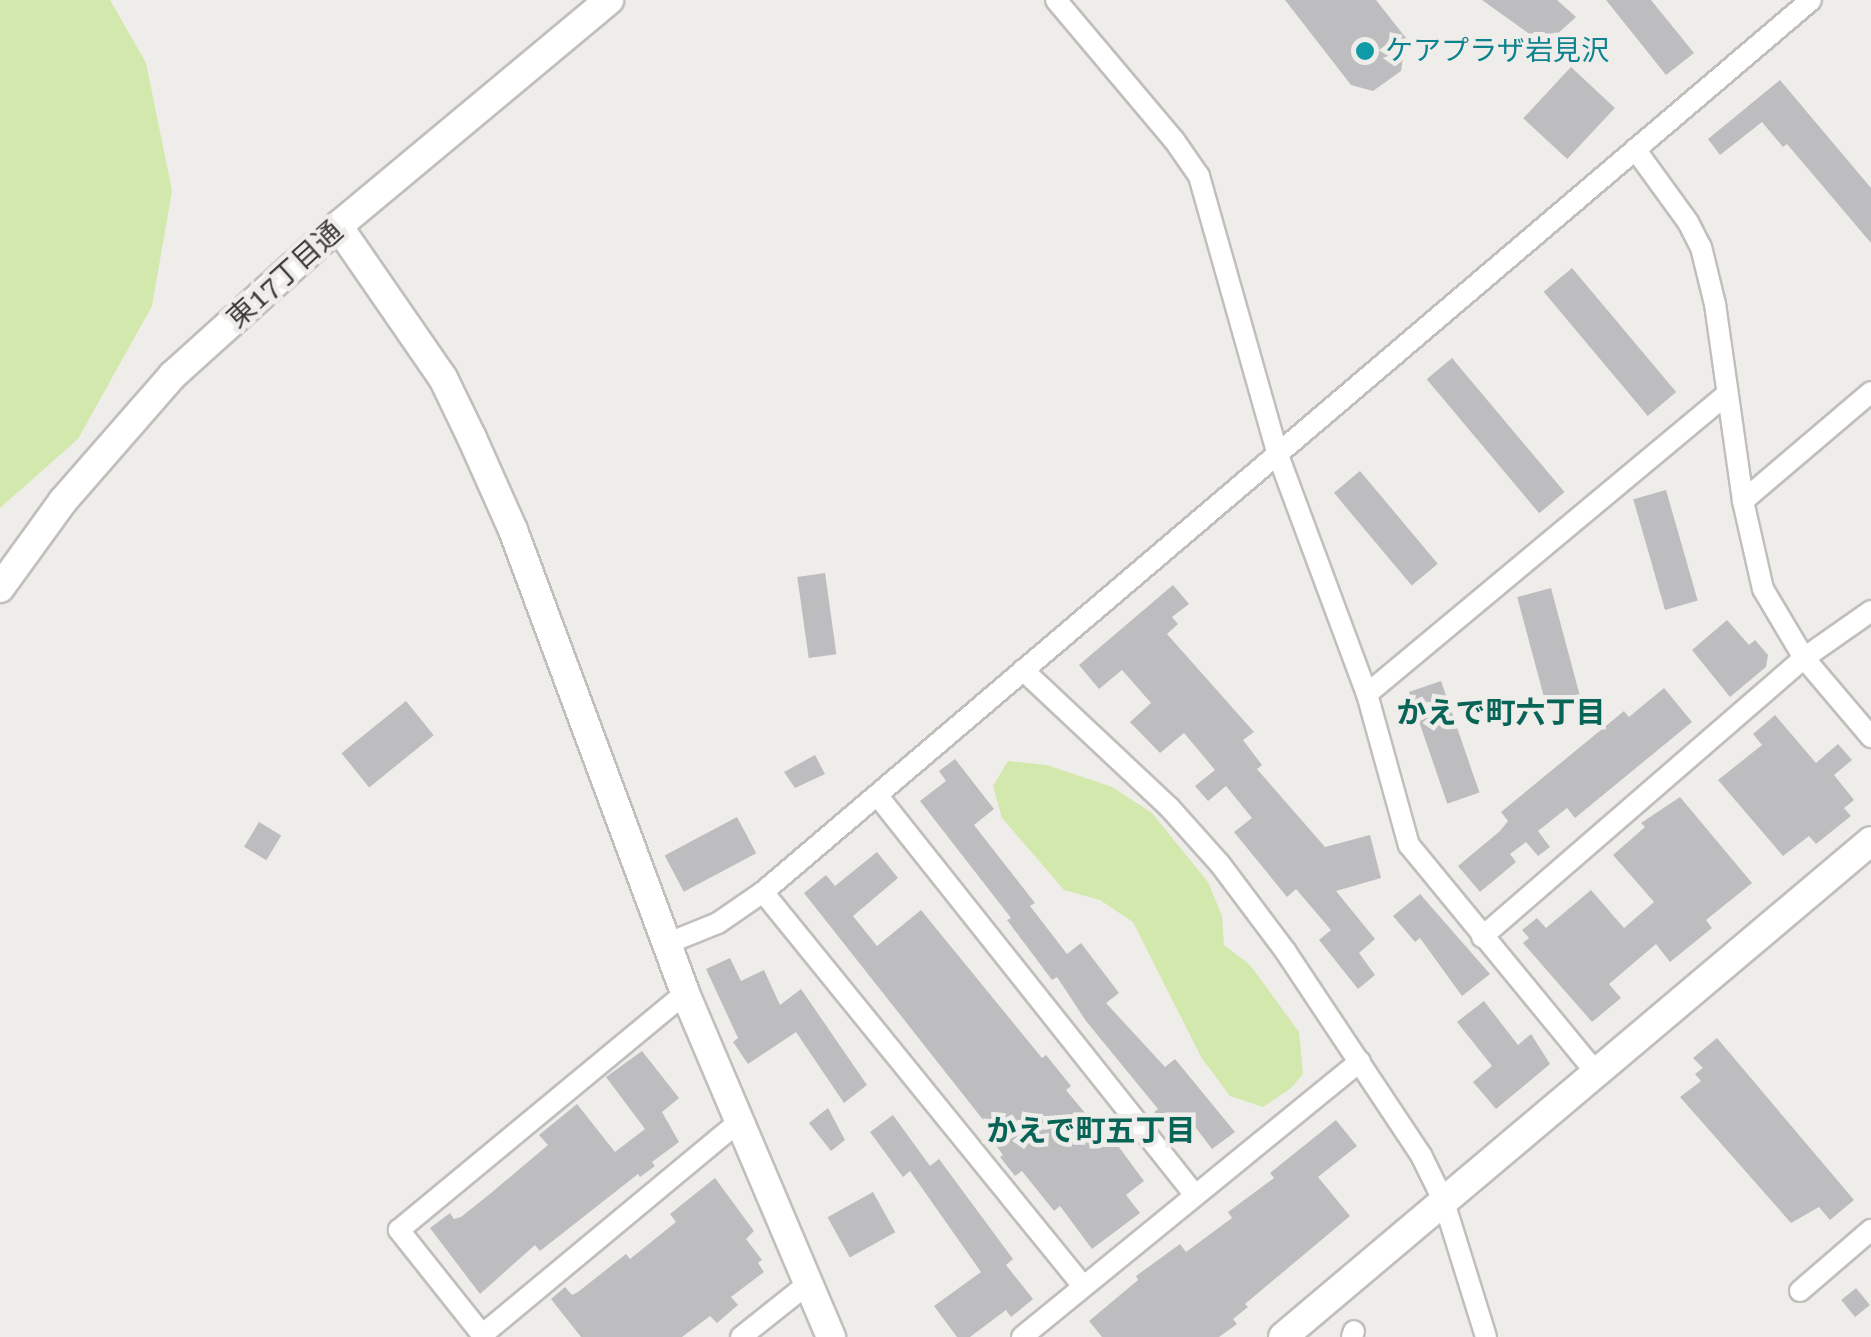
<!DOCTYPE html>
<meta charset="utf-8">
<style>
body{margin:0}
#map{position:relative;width:1871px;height:1337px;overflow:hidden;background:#efedea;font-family:"Roboto Serif","Noto Sans JP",serif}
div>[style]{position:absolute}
.green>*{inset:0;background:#d3e8ac}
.building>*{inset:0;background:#bdbdc0;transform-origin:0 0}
.roads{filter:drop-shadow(2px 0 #c1bfbc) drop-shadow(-2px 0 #c1bfbc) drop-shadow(0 2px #c1bfbc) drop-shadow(0 -2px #c1bfbc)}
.street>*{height:20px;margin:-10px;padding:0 10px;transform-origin:10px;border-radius:10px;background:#fff}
.secondary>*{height:28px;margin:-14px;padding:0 14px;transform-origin:14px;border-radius:14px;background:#fff}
.dots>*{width:28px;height:28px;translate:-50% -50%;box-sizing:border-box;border:5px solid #efedea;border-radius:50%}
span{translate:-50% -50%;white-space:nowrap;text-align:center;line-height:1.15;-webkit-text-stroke:9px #efedea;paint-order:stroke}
.culture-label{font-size:28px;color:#0d838f}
.left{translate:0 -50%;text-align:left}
.street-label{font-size:28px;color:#3b3a39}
.neighbourhood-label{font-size:30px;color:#076457;font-weight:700}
</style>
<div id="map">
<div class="green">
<div style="clip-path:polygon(0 0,110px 0,146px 63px,172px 191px,152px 306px,78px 439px,0 508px)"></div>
<div style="clip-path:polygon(1008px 761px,1047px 765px,1112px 787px,1152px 813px,1208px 882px,1222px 916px,1224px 945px,1250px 965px,1299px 1032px,1303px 1074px,1291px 1088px,1263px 1107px,1230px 1096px,1201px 1057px,1133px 922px,1100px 900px,1064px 890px,1002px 818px,993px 786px)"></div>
</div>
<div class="building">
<div style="clip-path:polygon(1285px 0,1376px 0,1406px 38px,1401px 71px,1373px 91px,1351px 85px)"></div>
<div style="clip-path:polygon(1482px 0,1557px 0,1576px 17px,1545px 45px)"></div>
<div style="clip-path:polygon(1606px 0,1651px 0,1694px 53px,1666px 75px)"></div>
<div style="left:1571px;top:67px;width:60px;height:70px;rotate:43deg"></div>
<div style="clip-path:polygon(1780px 80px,1871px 188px,1871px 243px,1787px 144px,1783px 147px,1762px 122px,1720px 155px,1708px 139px)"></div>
<div style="left:1572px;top:268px;width:162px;height:37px;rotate:50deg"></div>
<div style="left:1452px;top:358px;width:175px;height:33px;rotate:50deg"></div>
<div style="left:1360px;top:471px;width:121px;height:34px;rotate:50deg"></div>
<div style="left:1666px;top:490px;width:115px;height:34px;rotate:74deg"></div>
<div style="left:825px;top:573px;width:82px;height:28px;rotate:82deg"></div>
<div style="clip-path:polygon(1173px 585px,1189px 604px,1172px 617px,1178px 624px,1167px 634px,1254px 732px,1243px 740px,1262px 765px,1257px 769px,1325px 847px,1370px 835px,1381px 878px,1336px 891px,1375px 939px,1359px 953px,1375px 975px,1358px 989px,1319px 940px,1331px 930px,1296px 889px,1287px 897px,1234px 832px,1252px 818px,1226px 786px,1208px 801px,1195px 786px,1215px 770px,1184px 733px,1160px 753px,1130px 722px,1151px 703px,1122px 670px,1099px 689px,1079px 665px)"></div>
<div style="left:1551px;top:588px;width:116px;height:35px;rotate:75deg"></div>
<div style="clip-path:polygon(1727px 620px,1749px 645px,1755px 640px,1768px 655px,1766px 667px,1730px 697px,1692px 650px)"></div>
<div style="left:1441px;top:681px;width:118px;height:34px;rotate:71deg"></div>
<div style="clip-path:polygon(1664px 688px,1692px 722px,1575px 818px,1567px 808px,1538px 831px,1550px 847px,1538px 856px,1526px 842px,1510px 854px,1516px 862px,1480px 892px,1458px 866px,1500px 831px,1508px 821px,1501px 812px,1624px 711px,1629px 717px)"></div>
<div style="left:406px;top:701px;width:44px;height:83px;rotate:51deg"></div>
<div style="clip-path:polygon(1775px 715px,1816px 763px,1838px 744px,1852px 760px,1834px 775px,1854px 800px,1844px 808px,1851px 816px,1816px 844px,1809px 836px,1783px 856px,1718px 780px,1762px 745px,1753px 734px)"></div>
<div style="clip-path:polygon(815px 755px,825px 774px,795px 788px,784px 772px)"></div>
<div style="clip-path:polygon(955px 759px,994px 809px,974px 825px,1035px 903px,1030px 906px,1067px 954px,1081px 943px,1119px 993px,1106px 1003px,1165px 1067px,1175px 1059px,1235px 1132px,1212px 1149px,1193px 1124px,1174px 1138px,1154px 1112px,1158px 1109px,1086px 1021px,1057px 977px,1052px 980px,1007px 920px,1011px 918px,920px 801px,946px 781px,939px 771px)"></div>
<div style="clip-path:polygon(1680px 797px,1752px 883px,1706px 920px,1712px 928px,1670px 962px,1656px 944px,1609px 984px,1621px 998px,1592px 1022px,1523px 943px,1529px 938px,1522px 930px,1537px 918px,1546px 928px,1591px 890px,1624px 928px,1654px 902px,1613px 855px,1645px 827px,1641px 823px)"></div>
<div style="left:737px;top:817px;width:41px;height:82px;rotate:62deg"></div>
<div style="left:259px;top:822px;width:26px;height:29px;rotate:31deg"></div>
<div style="clip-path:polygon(877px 852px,898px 878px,853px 916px,877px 946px,921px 910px,1042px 1058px,1046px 1055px,1071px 1086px,1066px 1090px,1091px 1120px,1096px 1116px,1144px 1181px,1126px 1195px,1140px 1213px,1092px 1249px,1060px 1206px,1054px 1211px,1022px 1171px,1015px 1176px,1000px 1157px,1003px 1155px,995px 1144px,999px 1140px,804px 893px,826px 875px,835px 886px)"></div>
<div style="clip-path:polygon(1420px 894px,1490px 974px,1462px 996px,1420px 938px,1415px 942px,1393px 916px)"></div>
<div style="clip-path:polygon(730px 958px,741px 981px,764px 970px,780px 1005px,801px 989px,867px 1085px,844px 1103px,796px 1032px,748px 1064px,733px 1042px,738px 1038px,706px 969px)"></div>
<div style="clip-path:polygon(1484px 1001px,1518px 1045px,1531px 1034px,1550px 1064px,1496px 1109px,1473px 1082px,1492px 1066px,1457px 1022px)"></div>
<div style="clip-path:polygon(1717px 1038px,1854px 1200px,1830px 1220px,1819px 1207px,1791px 1223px,1680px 1097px,1701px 1081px,1695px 1074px,1703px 1068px,1693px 1058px)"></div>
<div style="clip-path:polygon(642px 1051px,679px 1098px,662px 1112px,679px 1142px,652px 1162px,655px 1166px,640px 1177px,638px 1174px,540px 1251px,535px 1245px,480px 1294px,430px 1228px,450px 1213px,454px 1219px,461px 1217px,491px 1193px,548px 1145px,539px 1135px,577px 1104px,615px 1152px,645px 1129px,606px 1077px)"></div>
<div style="clip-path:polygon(828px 1108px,845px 1140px,831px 1151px,809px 1123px)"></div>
<div style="clip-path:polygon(893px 1115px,930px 1166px,939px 1159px,1013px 1259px,1006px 1265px,1033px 1299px,1011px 1317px,1006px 1310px,970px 1337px,957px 1337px,934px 1306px,981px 1272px,910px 1171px,903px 1177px,870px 1132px)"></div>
<div style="clip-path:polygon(1336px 1120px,1357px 1146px,1318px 1177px,1350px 1216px,1245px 1304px,1248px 1307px,1233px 1319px,1237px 1324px,1219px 1337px,1102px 1337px,1089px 1321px,1138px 1280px,1136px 1276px,1180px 1244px,1186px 1252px,1232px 1218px,1228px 1212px,1274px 1178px,1270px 1173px)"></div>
<div style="clip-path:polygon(715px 1178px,754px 1231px,746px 1239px,762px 1260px,758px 1263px,764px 1272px,731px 1297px,738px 1305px,717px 1323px,710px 1316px,682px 1337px,581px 1337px,551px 1299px,565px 1287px,572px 1295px,578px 1292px,626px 1254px,630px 1259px,676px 1222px,670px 1214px)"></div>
<div style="left:873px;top:1192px;width:46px;height:52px;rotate:61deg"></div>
<div style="left:1856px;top:1288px;width:22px;height:19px;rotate:51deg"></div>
</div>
<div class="roads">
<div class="street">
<div style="left:1056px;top:0;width:183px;rotate:49.9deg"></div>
<div style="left:1174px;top:140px;width:44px;rotate:55.2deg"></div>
<div style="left:1199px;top:176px;width:290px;rotate:74.2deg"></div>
<div style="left:1278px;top:455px;width:255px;rotate:69.6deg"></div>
<div style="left:1367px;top:694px;width:157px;rotate:74.5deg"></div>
<div style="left:1409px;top:845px;width:295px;rotate:50.6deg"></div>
<div style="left:1635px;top:149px;width:90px;rotate:54deg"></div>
<div style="left:1688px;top:222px;width:28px;rotate:63deg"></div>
<div style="left:1701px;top:247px;width:59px;rotate:76.2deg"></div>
<div style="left:1715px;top:304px;width:199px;rotate:81.9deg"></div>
<div style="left:1743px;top:501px;width:90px;rotate:77.2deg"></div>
<div style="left:1763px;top:589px;width:80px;rotate:59.3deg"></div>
<div style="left:1804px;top:658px;width:104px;rotate:49.7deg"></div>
<div style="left:1743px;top:501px;width:168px;rotate:-40.4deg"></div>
<div style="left:1023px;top:670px;width:200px;rotate:43.2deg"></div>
<div style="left:1169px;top:807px;width:76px;rotate:48.2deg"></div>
<div style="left:1220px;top:864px;width:110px;rotate:53.1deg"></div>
<div style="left:1286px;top:952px;width:244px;rotate:56.4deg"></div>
<div style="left:1421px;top:1155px;width:52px;rotate:63.9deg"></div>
<div style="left:1444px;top:1202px;width:141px;rotate:72.7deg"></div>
<div style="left:1367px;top:694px;width:469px;rotate:-39.8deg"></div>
<div style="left:877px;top:795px;width:511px;rotate:51.52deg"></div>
<div style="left:763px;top:892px;width:508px;rotate:50.92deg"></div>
<div style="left:1482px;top:937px;width:426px;rotate:-40.9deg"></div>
<div style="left:1804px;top:658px;width:82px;rotate:-35deg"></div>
<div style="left:666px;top:944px;width:56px;rotate:-22deg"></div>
<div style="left:718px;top:923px;width:55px;rotate:-34.6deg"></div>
<div style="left:763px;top:892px;width:1376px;rotate:-40.4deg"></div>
<div style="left:1800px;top:1291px;width:94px;rotate:-40.7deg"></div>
<div style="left:482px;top:1335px;width:334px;rotate:-39.7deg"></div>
<div style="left:484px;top:1337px;width:137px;rotate:-128.5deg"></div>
<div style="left:399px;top:1230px;width:371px;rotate:-39.6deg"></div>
<div style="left:741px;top:1337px;width:87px;rotate:-38.5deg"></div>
<div style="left:1022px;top:1337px;width:436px;rotate:-39.2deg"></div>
<div style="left:1352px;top:1337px;width:6px;rotate:-72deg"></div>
</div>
<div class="secondary">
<div style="left:338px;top:226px;width:185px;rotate:55.4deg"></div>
<div style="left:443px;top:378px;width:67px;rotate:64.2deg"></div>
<div style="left:472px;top:438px;width:101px;rotate:66deg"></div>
<div style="left:513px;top:530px;width:494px;rotate:69.6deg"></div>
<div style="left:685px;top:993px;width:374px;rotate:67deg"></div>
<div style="left:0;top:588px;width:107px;rotate:-54.1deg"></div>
<div style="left:63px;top:501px;width:167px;rotate:-48.9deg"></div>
<div style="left:173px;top:375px;width:222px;rotate:-42.1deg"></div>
<div style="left:338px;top:226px;width:353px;rotate:-39.8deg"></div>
<div style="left:1283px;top:1337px;width:769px;rotate:-40.15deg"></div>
</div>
</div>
<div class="dots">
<div style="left:1365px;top:51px;background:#0f9aa8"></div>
</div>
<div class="culture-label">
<span class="left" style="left:1385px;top:51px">ケアプラザ岩見沢</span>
</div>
<div class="street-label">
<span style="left:285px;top:275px;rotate:-42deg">東17丁目通</span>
</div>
<div class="neighbourhood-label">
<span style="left:1501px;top:713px">かえで町六丁目</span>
<span style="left:1091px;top:1131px">かえで町五丁目</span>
</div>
</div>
